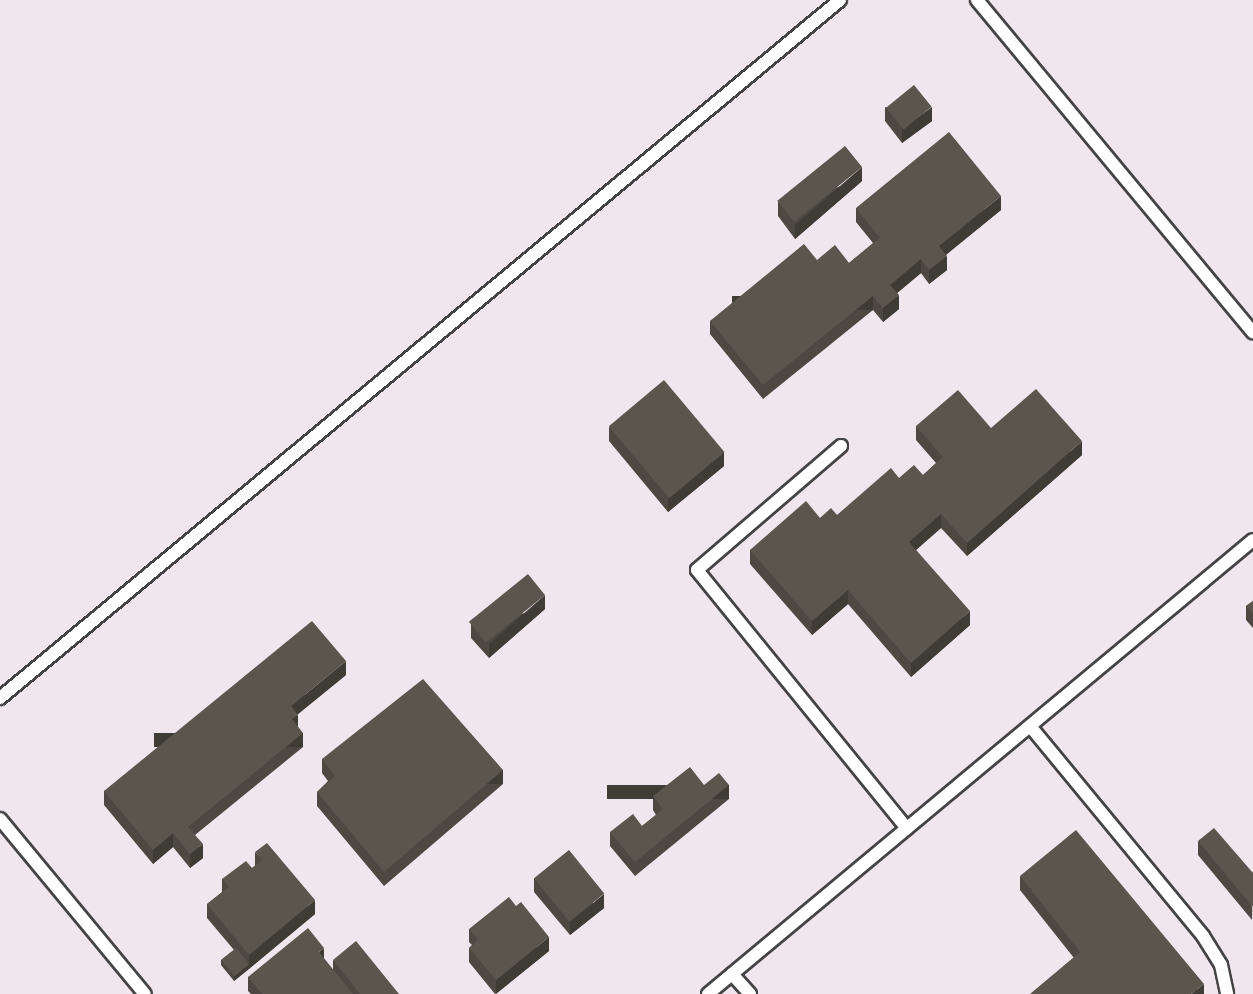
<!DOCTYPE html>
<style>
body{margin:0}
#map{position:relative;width:1253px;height:994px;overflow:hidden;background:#fffff5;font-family:"Crimson Pro",serif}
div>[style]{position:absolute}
.industrial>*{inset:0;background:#efe6ee;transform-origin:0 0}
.roads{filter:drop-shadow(2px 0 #444) drop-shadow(-2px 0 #444) drop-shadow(0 2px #444) drop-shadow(0 -2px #444)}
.service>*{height:12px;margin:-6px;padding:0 6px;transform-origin:6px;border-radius:6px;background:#fff}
.wall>*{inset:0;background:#4d4942}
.shaded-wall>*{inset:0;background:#3f3c36;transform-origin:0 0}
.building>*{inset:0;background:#5a554d;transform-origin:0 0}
span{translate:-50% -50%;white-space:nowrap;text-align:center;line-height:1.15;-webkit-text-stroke:6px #fff;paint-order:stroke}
</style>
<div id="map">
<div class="industrial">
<div style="left:0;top:0;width:1253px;height:994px"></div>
</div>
<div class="roads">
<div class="service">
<div style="left:977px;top:0;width:432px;rotate:50.3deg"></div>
<div style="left:841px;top:446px;width:190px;rotate:139.3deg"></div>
<div style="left:697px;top:570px;width:333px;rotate:50.9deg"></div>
<div style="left:0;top:698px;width:1092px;rotate:-39.72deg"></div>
<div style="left:1030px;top:726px;width:272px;rotate:50.5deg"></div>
<div style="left:1203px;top:936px;width:34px;rotate:58deg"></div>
<div style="left:1221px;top:965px;width:30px;rotate:78deg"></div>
<div style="left:0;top:819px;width:227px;rotate:50.4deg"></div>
<div style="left:732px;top:974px;width:27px;rotate:48deg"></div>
<div style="left:708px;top:994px;width:709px;rotate:-39.8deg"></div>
</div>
</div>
<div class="wall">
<div style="clip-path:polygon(885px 107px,932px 121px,902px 143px,885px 121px)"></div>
<div style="clip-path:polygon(862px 181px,795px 239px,778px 216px,778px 202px)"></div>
<div style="clip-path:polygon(856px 208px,1001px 210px,946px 255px,947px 270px,929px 284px,921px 273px,897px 293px,899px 309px,883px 322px,873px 310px,763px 399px,710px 334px,710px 321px,817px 260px,849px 263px,873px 243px,856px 222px)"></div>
<div style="clip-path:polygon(916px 426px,991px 428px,1082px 455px,967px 556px,941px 528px,916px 550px,970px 625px,911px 677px,848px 604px,812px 635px,750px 564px,750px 550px,820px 518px,837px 515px,923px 475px,936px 463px,916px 440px)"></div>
<div style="clip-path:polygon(609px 427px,724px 466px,668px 512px,609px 441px)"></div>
<div style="clip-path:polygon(1253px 601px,1253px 628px,1246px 620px,1246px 606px)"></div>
<div style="clip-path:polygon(545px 609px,489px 658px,471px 638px,471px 624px)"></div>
<div style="clip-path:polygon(346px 675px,297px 714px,298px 727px,303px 747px,195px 835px,203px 858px,190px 868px,173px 847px,153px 864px,104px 805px,104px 791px)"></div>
<div style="clip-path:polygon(322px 759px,503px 784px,384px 886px,317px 806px,317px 792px,328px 781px,322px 773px)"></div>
<div style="clip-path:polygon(704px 785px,729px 799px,635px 876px,610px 846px,610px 832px,642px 826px,656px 815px,653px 810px,653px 796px)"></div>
<div style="clip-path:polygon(1198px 841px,1253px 873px,1252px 920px,1198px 855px)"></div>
<div style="clip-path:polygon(255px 852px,315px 914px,234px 981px,221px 965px,221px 960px,234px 950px,207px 918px,207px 904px,222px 892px,222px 879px,252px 868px,255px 866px)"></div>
<div style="clip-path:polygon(1020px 876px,1204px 994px,1074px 958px,1020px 890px)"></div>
<div style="clip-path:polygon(534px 878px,604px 908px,570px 935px,534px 892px)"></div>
<div style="clip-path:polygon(469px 929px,549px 951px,495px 994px,469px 962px,469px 948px,472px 945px,469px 942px)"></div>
<div style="clip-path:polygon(324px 959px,333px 970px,333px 960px,399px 994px,251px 994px,248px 991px,248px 977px)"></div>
</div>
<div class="shaded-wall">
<div style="clip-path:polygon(932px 107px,932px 121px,902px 143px,902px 129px)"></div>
<div style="clip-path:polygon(862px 167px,862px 181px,795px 239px,795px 225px)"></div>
<div style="clip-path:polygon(1001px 196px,1001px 210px,939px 260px,939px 246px)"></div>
<div style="clip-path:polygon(947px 256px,947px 270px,929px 284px,929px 270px)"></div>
<div style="clip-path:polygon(921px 259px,921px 273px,890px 299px,890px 285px)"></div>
<div style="clip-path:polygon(899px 295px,899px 309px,883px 322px,883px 308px)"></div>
<div style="left:873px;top:296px;width:14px;height:141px;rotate:90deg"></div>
<div style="clip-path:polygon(1082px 441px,1082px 455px,967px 556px,967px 543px)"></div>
<div style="clip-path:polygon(724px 452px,724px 466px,668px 512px,668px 498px)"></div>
<div style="clip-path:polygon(941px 514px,941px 528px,909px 556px,909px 542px)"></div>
<div style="clip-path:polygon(848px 590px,848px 604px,812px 635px,812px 621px)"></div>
<div style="clip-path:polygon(545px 595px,545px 609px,489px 658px,489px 644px)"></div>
<div style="clip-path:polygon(970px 611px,970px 625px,911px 677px,911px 663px)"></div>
<div style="clip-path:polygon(346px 661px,346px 675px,291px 720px,291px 706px)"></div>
<div style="clip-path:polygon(298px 715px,298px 729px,292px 719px)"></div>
<div style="left:303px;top:733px;width:14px;height:149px;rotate:90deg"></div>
<div style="left:503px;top:770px;width:14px;height:157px;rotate:90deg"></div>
<div style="left:729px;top:785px;width:14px;height:122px;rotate:90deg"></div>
<div style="clip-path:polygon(173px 833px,173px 847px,153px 864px,153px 850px)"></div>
<div style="clip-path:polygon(203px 844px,203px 858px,190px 868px,190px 854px)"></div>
<div style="clip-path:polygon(604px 894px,604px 908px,570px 935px,570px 922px)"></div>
<div style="clip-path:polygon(315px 900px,315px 914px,249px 969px,249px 955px)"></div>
<div style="clip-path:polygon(549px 937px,549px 951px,496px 994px,496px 980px)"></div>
<div style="clip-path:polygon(324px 948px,324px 962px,319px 952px)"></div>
<div style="clip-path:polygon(249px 964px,249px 969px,234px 981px,234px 976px)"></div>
<div style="clip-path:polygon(1204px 984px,1204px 994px,1191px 994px)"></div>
</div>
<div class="building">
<div style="left:914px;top:85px;width:28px;height:36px;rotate:51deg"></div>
<div style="clip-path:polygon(949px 132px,1001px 196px,939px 246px,947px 256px,929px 270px,921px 259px,890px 285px,899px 295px,883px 308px,873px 296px,763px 385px,710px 321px,804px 244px,817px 260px,835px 245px,849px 263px,880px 238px,856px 208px)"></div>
<div style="left:845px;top:146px;width:27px;height:87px;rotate:51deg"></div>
<div style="left:664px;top:380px;width:94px;height:72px;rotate:50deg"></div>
<div style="clip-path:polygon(1036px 389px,1082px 441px,967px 543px,941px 514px,909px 542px,970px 611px,911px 663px,848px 590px,812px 621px,750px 550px,806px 501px,820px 518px,831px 508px,837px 515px,891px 468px,899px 478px,914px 465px,923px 475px,943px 457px,916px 426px,958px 390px,991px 428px)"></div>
<div style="left:528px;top:574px;width:27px;height:76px;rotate:51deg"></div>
<div style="clip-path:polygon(1253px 601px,1253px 614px,1246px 606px)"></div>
<div style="clip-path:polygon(312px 621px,346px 661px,291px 706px,298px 715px,292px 719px,303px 733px,188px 827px,203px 844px,190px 854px,173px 833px,153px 850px,104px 791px)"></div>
<div style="clip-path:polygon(423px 679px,503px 770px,384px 872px,317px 792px,335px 776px,322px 759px)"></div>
<div style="clip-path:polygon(690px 767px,704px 785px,719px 773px,729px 785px,635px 862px,610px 832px,633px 814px,642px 826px,663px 809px,653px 796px)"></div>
<div style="clip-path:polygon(1214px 828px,1253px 873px,1253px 905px,1252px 906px,1198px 841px)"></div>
<div style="clip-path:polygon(1076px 830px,1204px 984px,1191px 994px,1030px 994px,1080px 952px,1020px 876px)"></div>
<div style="clip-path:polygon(267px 843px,315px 900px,249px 955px,207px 904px,229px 887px,222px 879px,246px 861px,252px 868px,262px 860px,255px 852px)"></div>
<div style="left:569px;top:850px;width:56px;height:45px;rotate:51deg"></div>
<div style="clip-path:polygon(509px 897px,516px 906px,521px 902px,549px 937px,496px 980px,469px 948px,478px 940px,469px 929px)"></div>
<div style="clip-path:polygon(308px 928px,324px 948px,319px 952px,353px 994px,262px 994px,248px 977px)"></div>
<div style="clip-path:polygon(356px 941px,399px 994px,360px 994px,333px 960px)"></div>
<div style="left:236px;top:948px;width:21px;height:19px;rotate:51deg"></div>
</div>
</div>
